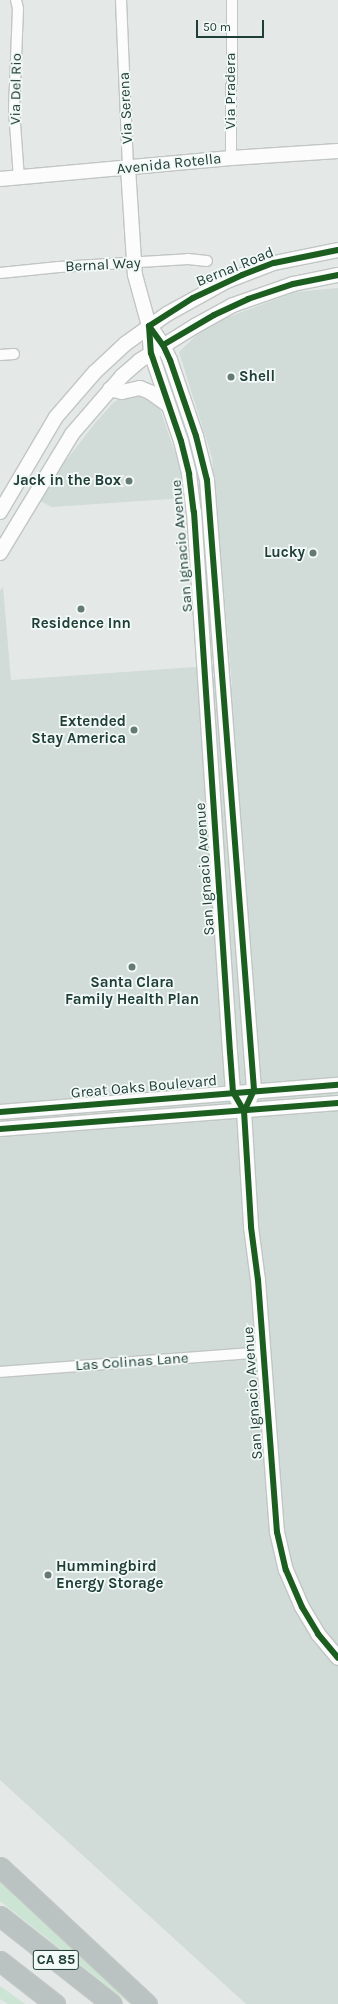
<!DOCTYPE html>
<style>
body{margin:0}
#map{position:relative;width:338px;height:2004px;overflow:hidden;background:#e4e9e7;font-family:Karla,sans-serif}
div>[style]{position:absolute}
.built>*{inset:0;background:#d1dbd7}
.green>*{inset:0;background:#cce4d4}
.roads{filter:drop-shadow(1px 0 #c1c6c4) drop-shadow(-1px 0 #c1c6c4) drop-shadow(0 1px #c1c6c4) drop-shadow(0 -1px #c1c6c4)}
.street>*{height:10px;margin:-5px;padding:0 5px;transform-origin:5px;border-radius:5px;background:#fbfcfb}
.secondary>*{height:14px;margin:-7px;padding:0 7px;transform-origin:7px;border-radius:7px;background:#fbfcfb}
.highway>*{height:19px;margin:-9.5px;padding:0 9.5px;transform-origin:9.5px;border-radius:9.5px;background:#bac3c1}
.cycleway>*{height:6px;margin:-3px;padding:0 3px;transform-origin:3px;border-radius:3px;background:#1b5e20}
.dots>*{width:11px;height:11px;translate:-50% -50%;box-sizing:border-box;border:2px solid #f2f9f6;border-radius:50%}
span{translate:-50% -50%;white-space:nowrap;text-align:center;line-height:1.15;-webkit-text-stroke:3.5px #f2f9f6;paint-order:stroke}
.shield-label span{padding:1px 3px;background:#f2f9f6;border:1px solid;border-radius:3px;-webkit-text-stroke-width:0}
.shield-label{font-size:14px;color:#203e38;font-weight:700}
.street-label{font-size:15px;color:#203e38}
.poi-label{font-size:15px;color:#203e38;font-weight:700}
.left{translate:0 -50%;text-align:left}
.right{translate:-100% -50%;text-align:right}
.scale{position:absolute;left:196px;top:20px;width:68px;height:18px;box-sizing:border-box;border:2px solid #203e38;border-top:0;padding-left:5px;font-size:12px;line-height:14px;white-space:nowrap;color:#203e38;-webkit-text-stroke:3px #f2f9f6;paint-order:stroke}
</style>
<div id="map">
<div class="built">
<div style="clip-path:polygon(338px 288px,338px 2004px,246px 2004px,0 1780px,0 591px,3px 587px,11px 680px,195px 667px,232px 685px,212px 458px,179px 352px,207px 325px,295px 292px)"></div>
<div style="clip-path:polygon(133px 389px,159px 406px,182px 473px,184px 498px,52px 507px,40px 501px,57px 472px,96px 422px,113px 403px)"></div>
</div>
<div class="green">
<div style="clip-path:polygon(0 1873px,144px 2004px,130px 2004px,0 1901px)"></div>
<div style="clip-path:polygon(0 1986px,14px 1996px,25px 2004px,8px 2004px,0 1999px)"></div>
</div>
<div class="roads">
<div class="street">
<div style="left:16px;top:0;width:9px;rotate:77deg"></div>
<div style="left:18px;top:9px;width:101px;rotate:92.3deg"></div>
<div style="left:14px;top:110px;width:68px;rotate:85.8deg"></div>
<div style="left:121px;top:0;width:168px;rotate:87.6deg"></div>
<div style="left:231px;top:158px;width:158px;rotate:-89.6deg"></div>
<div style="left:0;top:273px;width:59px;rotate:-5.8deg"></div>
<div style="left:59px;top:267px;width:129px;rotate:-3.5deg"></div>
<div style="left:188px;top:259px;width:19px;rotate:6deg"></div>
<div style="left:0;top:355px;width:14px;rotate:-4deg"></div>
<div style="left:0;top:1372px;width:264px;rotate:-4.3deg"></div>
</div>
<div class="secondary">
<div style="left:128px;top:168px;width:107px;rotate:86.3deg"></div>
<div style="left:135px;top:275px;width:53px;rotate:74.6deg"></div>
<div style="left:149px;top:326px;width:27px;rotate:86deg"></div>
<div style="left:151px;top:353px;width:93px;rotate:71.2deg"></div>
<div style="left:181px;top:441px;width:34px;rotate:76deg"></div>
<div style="left:189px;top:474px;width:38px;rotate:83deg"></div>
<div style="left:194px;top:512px;width:541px;rotate:86.19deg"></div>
<div style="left:230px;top:1052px;width:40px;rotate:85.7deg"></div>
<div style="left:233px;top:1092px;width:22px;rotate:60deg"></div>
<div style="left:244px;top:1111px;width:116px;rotate:86.5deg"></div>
<div style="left:251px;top:1227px;width:53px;rotate:82.5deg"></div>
<div style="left:258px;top:1280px;width:253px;rotate:85.7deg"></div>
<div style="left:277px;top:1532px;width:39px;rotate:77deg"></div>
<div style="left:286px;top:1570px;width:40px;rotate:66.6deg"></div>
<div style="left:302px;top:1607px;width:31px;rotate:59deg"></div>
<div style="left:318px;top:1634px;width:31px;rotate:50deg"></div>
<div style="left:0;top:179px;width:232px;rotate:-5.2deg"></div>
<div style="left:231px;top:158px;width:107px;rotate:-3.7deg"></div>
<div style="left:150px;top:326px;width:23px;rotate:56deg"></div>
<div style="left:163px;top:345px;width:17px;rotate:65deg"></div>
<div style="left:170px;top:360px;width:80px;rotate:71.1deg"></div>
<div style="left:196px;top:436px;width:45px;rotate:76deg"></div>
<div style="left:207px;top:480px;width:612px;rotate:85.59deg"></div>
<div style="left:254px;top:1090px;width:23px;rotate:115deg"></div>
<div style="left:110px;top:389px;width:12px;rotate:14deg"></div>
<div style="left:122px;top:392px;width:18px;rotate:-13deg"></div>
<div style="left:140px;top:388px;width:11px;rotate:22deg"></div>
<div style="left:150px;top:392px;width:22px;rotate:36deg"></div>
<div style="left:0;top:512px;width:110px;rotate:-59.5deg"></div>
<div style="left:56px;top:417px;width:60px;rotate:-49.1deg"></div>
<div style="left:95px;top:372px;width:41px;rotate:-43deg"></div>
<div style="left:125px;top:344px;width:52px;rotate:-35.5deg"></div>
<div style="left:167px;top:314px;width:68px;rotate:-28.8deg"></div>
<div style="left:227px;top:281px;width:50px;rotate:-21deg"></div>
<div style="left:274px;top:263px;width:65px;rotate:-11.5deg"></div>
<div style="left:0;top:553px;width:139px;rotate:-58.8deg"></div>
<div style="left:72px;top:434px;width:77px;rotate:-49.2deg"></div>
<div style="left:122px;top:376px;width:23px;rotate:-41deg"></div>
<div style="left:139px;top:361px;width:66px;rotate:-32deg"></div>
<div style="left:195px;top:326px;width:43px;rotate:-28.9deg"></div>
<div style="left:233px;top:305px;width:64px;rotate:-19.3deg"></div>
<div style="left:293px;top:284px;width:46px;rotate:-11.3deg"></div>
<div style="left:0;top:1112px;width:339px;rotate:-4.6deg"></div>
<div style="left:0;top:1129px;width:339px;rotate:-4.4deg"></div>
</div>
<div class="highway">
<div style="left:0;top:1867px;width:201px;rotate:43deg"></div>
<div style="left:0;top:1916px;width:142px;rotate:38.2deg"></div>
<div style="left:0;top:1961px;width:70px;rotate:38deg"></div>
</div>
</div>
<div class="cycleway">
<div style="left:149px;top:326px;width:27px;rotate:86deg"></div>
<div style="left:151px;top:353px;width:93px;rotate:71.2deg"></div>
<div style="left:181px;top:441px;width:34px;rotate:76deg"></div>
<div style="left:189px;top:474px;width:38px;rotate:83deg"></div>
<div style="left:194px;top:512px;width:541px;rotate:86.19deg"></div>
<div style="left:230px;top:1052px;width:40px;rotate:85.7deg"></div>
<div style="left:233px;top:1092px;width:22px;rotate:60deg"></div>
<div style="left:244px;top:1111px;width:116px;rotate:86.5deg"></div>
<div style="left:251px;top:1227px;width:53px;rotate:82.5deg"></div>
<div style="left:258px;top:1280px;width:253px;rotate:85.7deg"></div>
<div style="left:277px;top:1532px;width:39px;rotate:77deg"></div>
<div style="left:286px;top:1570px;width:40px;rotate:66.6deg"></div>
<div style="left:302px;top:1607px;width:31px;rotate:59deg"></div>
<div style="left:318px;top:1634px;width:31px;rotate:50deg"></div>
<div style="left:149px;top:326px;width:24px;rotate:54deg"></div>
<div style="left:163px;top:345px;width:17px;rotate:65deg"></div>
<div style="left:170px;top:360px;width:80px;rotate:71.1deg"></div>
<div style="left:196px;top:436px;width:45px;rotate:76deg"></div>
<div style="left:207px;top:480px;width:612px;rotate:85.59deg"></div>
<div style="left:254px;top:1090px;width:23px;rotate:115deg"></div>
<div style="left:149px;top:326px;width:52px;rotate:-32.5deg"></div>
<div style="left:193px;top:298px;width:54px;rotate:-25.1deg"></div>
<div style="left:242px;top:275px;width:34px;rotate:-21deg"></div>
<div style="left:274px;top:263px;width:65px;rotate:-11.5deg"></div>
<div style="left:163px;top:345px;width:59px;rotate:-30.5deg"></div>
<div style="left:214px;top:315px;width:38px;rotate:-25deg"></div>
<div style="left:248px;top:299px;width:47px;rotate:-18.4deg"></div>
<div style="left:293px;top:284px;width:46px;rotate:-11.3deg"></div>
<div style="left:0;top:1112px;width:339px;rotate:-4.6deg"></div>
<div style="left:0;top:1129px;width:339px;rotate:-4.4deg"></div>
</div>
<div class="dots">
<div style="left:231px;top:377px;background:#657a75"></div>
<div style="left:129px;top:481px;background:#657a75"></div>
<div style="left:313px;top:553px;background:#657a75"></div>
<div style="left:81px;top:609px;background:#657a75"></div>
<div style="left:134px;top:730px;background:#657a75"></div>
<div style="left:132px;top:967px;background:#657a75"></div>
<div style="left:48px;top:1575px;background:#657a75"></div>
</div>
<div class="shield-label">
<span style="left:56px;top:1960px">CA 85</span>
</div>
<div class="street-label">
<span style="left:16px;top:89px;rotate:-89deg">Via Del Rio</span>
<span style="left:231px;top:91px;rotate:-90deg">Via Pradera</span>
<span style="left:126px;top:108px;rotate:-93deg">Via Serena</span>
<span style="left:169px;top:164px;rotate:-6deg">Avenida Rotella</span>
<span style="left:103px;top:265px;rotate:-3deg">Bernal Way</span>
<span style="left:235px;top:267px;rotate:-22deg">Bernal Road</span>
<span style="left:182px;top:546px;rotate:-95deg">San Ignacio Avenue</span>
<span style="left:205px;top:869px;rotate:-94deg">San Ignacio Avenue</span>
<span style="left:144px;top:1087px;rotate:-5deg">Great Oaks Boulevard</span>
<span style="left:132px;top:1362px;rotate:-4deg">Las Colinas Lane</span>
<span style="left:253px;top:1393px;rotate:-94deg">San Ignacio Avenue</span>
</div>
<div class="poi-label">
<span class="left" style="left:239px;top:377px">Shell</span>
<span class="right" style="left:121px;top:481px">Jack in the Box</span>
<span class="right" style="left:305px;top:553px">Lucky</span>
<span style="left:81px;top:624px">Residence Inn</span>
<span class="right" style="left:126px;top:730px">Extended<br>Stay America</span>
<span style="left:132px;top:991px">Santa Clara<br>Family Health Plan</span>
<span class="left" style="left:56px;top:1575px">Hummingbird<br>Energy Storage</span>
</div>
<div class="scale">50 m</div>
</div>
